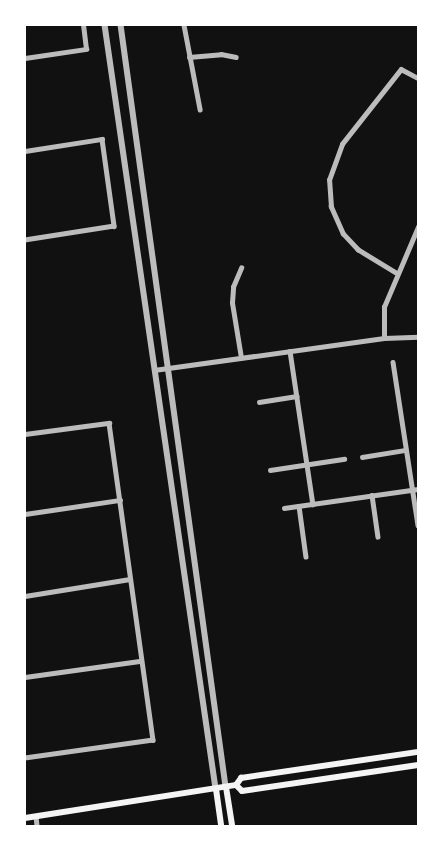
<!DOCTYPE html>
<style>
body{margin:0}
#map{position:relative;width:443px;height:851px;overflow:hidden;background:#111;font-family:Barlow,sans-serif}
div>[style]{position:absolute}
.minor>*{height:4.5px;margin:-2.25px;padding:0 2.25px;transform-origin:2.25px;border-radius:2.25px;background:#bcbcbc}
.tertiary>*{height:5.5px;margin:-2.75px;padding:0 2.75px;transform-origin:2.75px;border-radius:2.75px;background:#bcbcbc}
.secondary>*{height:6px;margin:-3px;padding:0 3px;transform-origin:3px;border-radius:3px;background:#f5f5f5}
span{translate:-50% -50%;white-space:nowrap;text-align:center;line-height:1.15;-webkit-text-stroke:4px #fff;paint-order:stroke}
.frame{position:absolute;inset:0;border:26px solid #fff;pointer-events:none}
</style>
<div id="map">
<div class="minor">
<div style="left:184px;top:25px;width:86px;rotate:79.2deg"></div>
<div style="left:189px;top:57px;width:32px;rotate:-5deg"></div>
<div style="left:221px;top:54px;width:15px;rotate:11deg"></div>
<div style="left:25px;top:58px;width:62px;rotate:-8.4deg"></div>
<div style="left:86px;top:49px;width:24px;rotate:-97deg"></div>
<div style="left:25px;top:151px;width:78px;rotate:-8.9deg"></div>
<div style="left:102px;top:139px;width:88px;rotate:82.1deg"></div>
<div style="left:114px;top:226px;width:90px;rotate:171.1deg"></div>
<div style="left:396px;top:273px;width:44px;rotate:-148.8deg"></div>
<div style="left:358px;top:250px;width:22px;rotate:-133deg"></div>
<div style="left:343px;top:234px;width:30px;rotate:-114deg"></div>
<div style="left:331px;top:207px;width:27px;rotate:-94deg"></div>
<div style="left:329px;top:180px;width:38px;rotate:-70deg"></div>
<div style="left:342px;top:144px;width:95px;rotate:-51.8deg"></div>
<div style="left:401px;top:69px;width:19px;rotate:28deg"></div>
<div style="left:384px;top:338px;width:31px;rotate:-90deg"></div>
<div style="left:384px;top:307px;width:87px;rotate:-67deg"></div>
<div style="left:290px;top:351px;width:155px;rotate:81.5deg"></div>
<div style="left:241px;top:358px;width:56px;rotate:-99.3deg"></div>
<div style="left:232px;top:303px;width:16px;rotate:-86deg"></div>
<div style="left:233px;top:287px;width:21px;rotate:-67deg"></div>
<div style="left:393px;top:362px;width:165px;rotate:81.3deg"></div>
<div style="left:154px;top:370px;width:232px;rotate:-7.9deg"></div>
<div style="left:384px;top:338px;width:34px;rotate:-2deg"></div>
<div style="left:259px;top:402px;width:38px;rotate:-9deg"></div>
<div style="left:25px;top:434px;width:85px;rotate:-7.5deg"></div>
<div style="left:109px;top:423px;width:320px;rotate:82.1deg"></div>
<div style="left:153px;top:740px;width:129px;rotate:172deg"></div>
<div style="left:362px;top:457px;width:44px;rotate:-9.2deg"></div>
<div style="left:270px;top:470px;width:75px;rotate:-8.5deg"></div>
<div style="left:372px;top:495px;width:42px;rotate:81.9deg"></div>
<div style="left:299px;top:506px;width:51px;rotate:82.2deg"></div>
<div style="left:284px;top:508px;width:135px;rotate:-8.1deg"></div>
<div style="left:25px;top:514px;width:96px;rotate:-8.4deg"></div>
<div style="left:25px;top:596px;width:106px;rotate:-9.2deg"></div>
<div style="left:25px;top:677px;width:117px;rotate:-7.9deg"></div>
<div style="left:36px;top:816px;width:10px;rotate:84deg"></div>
</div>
<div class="tertiary">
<div style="left:105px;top:25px;width:772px;rotate:81.73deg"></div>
<div style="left:121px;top:25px;width:769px;rotate:82.15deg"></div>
</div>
<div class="secondary">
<div style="left:236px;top:785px;width:8px;rotate:45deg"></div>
<div style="left:242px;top:791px;width:178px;rotate:-8.4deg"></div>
<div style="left:226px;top:787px;width:39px;rotate:81deg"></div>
<div style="left:216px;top:789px;width:37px;rotate:82deg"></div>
<div style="left:25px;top:818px;width:214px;rotate:-8.9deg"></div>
<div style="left:236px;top:785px;width:9px;rotate:-54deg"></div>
<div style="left:241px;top:778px;width:179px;rotate:-8.4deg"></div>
</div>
<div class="frame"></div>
</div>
